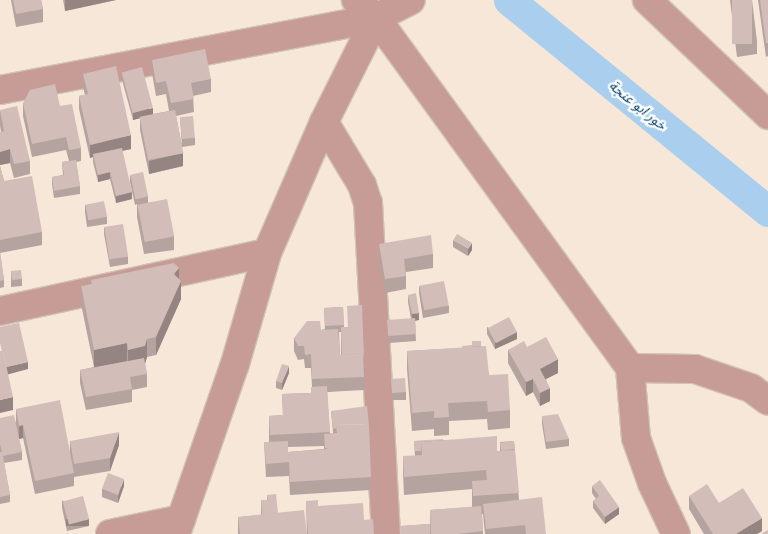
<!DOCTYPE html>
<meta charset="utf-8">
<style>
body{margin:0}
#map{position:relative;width:768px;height:534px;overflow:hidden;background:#f6e7d8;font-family:Arial,"Noto Sans Arabic",sans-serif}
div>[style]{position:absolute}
.canal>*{height:31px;margin:-15.5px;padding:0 15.5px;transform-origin:15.5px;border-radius:15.5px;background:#a9ceee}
.roads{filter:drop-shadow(1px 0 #d1c4b7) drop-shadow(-1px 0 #d1c4b7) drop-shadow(0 1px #d1c4b7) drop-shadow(0 -1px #d1c4b7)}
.street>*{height:28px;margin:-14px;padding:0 14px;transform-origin:14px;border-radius:14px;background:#c79b96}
.wall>*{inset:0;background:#b5a39f}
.shaded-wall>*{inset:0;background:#948482;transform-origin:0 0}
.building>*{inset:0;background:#d3bdb9;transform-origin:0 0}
span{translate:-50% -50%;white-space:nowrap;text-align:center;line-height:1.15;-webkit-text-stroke:5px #fff;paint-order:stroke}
.water-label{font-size:14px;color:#024169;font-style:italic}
</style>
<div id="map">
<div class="canal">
<div style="left:509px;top:0;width:334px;rotate:39.2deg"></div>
</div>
<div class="roads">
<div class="street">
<div style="left:356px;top:0;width:27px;rotate:42deg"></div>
<div style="left:376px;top:18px;width:432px;rotate:54deg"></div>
<div style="left:630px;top:368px;width:65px;rotate:0.9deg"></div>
<div style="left:695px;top:369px;width:59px;rotate:18.7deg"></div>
<div style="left:751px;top:388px;width:21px;rotate:37deg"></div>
<div style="left:647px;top:0;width:167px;rotate:43.5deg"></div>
<div style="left:376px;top:18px;width:116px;rotate:116.6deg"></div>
<div style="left:324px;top:122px;width:74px;rotate:58.9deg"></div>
<div style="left:362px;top:185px;width:19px;rotate:72deg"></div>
<div style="left:368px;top:203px;width:331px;rotate:86.9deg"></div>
<div style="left:0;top:90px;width:383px;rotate:-10.8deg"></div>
<div style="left:376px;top:18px;width:39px;rotate:-27deg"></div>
<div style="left:0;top:311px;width:273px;rotate:-12.3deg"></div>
<div style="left:267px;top:253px;width:143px;rotate:-66.5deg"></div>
<div style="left:630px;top:368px;width:70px;rotate:85.1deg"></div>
<div style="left:636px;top:438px;width:48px;rotate:70.4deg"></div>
<div style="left:652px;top:483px;width:56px;rotate:64.8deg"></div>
<div style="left:110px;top:534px;width:73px;rotate:-11.9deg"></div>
<div style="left:176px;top:534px;width:180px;rotate:-70.9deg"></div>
<div style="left:235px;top:364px;width:116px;rotate:-73.9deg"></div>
</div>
</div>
<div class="wall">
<div style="clip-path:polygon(11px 0,41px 0,43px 9px,43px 22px,16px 27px)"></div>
<div style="clip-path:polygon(63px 0,116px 0,65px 11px)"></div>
<div style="clip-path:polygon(730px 0,752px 0,757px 41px,757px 54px,737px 57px)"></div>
<div style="clip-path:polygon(758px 0,768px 0,768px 56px,766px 57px)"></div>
<div style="clip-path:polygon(152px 60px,211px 79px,211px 92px,193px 96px,194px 112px,176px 116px,182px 146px,180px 117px,195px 138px,195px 145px,182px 147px,183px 166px,149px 174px,140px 130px,140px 118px,133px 120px,122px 80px,122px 73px,153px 114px,169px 111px,166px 94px,156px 96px,152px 73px)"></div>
<div style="clip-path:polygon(83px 74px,131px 149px,122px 151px,132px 199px,116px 203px,110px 179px,98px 182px,93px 162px,93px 157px,90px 158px,79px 109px,79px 96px,85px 95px,83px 87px)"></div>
<div style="clip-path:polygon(23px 103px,60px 106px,81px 148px,81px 161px,76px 162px,80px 186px,80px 194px,54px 198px,52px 184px,52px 177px,63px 175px,62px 162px,69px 161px,66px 150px,32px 157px,23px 116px)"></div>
<div style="clip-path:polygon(0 110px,30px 161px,30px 174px,14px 178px,10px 163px,0 165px,0 132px,1px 132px,0 125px)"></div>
<div style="clip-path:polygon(0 166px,4px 181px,42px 232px,42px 245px,0 253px,4px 280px,4px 287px,0 288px)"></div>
<div style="clip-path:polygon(130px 175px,148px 196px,148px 202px,174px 236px,174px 250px,144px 254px,137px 217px,137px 204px,135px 205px,130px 182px)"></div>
<div style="clip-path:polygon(85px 205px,107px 217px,107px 224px,87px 227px,85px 212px)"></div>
<div style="clip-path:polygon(104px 227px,128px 257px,128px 264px,110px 267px,104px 234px)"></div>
<div style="clip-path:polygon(453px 240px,472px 250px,468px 256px,453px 247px)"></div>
<div style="clip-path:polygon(379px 244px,433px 254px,433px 268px,406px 272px,406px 289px,385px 293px,379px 257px)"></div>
<div style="clip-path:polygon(11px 271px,22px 279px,22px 286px,11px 287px)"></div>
<div style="clip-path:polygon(179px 279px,181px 299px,156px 355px,147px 357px,145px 364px,147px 374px,147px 387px,132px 390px,132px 402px,86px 410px,80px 383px,80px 370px,94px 367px,81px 304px,81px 286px,91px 284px,91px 280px)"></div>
<div style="clip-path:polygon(419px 286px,449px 306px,449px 313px,423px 318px,419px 293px)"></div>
<div style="clip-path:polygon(408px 295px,419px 320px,415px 321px,416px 341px,389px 343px,387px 321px,411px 319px,408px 302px)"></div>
<div style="clip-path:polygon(evenodd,343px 307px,344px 327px,364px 358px,364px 390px,327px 392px,330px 434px,333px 433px,331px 411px,371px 477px,371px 490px,290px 495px,289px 476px,266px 477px,264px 442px,269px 442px,269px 416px,283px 415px,282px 394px,311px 393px,312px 387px,311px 368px,305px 368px,304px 359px,298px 360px,294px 351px,294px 338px,321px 330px,325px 329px,324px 308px,343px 307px,339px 332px,341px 332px,341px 355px,340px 355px,339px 332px,343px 307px,324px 446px,324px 449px,288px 452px,288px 447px,324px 446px)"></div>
<div style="clip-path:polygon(487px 327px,517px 339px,495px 349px,487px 334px)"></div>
<div style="clip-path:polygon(472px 341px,481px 346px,489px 375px,510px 410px,510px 428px,488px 430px,487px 419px,449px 421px,449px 435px,434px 436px,434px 429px,412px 431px,407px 369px,407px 351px,462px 348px,472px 345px)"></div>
<div style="clip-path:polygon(527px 347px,558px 373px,546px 379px,550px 401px,540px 406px,533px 392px,526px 396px,508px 363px,508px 350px)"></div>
<div style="clip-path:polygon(289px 373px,282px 390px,276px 388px,276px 381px)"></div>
<div style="clip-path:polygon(391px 379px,406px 392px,406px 400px,392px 400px)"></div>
<div style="clip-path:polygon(16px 409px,70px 451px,70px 441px,119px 445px,110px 471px,74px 477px,74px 486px,35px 494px,23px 438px,19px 439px,22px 452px,22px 460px,4px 463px,10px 495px,10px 502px,0 504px,0 418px,16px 422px)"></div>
<div style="clip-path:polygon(542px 416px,569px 439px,569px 446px,546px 449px,542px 424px)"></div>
<div style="clip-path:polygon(443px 440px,497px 451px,500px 451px,500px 442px,514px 441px,519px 500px,546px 534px,485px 534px,483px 514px,482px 514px,483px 534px,401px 534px,401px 526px,430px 524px,430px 510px,472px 507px,472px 489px,404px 495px,403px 474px,403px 456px,415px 456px,414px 441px)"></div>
<div style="clip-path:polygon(124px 486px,118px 503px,102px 497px,102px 489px)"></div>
<div style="clip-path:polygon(592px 486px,619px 514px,605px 524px,593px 508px,593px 501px,596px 499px,592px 493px)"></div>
<div style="clip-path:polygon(267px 495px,278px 513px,307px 534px,238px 534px,238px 517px,261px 515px,261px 500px,267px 500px)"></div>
<div style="clip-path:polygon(689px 496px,719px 503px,762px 531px,757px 534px,704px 534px,689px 509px)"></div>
<div style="clip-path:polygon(62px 500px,89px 526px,67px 531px,62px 508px)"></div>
<div style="clip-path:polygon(306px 501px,318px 506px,364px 520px,374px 534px,307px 534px)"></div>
</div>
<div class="shaded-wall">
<div style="clip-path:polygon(65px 0,116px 0,65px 11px)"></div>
<div style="clip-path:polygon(153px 108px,153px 115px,133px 120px,133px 113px)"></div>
<div style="clip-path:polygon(131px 135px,131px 149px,94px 157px,93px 154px,93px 157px,90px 158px,90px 145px)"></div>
<div style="clip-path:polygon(10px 149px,10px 163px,0 165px,0 152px)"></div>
<div style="clip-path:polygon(183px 153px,183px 166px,149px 174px,149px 161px)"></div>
<div style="clip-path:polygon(110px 172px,110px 179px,98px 182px,98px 175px)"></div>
<div style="clip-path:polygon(132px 192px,132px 199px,116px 203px,116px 196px)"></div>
<div style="clip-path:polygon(472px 243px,472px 250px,468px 256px,468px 249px)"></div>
<div style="clip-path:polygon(179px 268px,179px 285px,181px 281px,181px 299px,156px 355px,156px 337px,174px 274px)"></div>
<div style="clip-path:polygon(419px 313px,419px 320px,412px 321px,412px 314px)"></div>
<div style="clip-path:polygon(517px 332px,517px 339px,495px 349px,495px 342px)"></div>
<div style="clip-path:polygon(147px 339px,147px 357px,145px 364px,128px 368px,128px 350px)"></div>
<div style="clip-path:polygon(127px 343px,127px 361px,94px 368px,94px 350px)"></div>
<div style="clip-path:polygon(558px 359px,558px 373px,540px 382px,540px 369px)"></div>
<div style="clip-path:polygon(28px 362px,28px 369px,6px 375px,6px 367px)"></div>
<div style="clip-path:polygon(289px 366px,289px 373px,282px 390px,282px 383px)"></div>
<div style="clip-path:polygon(533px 379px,533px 392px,526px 396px,526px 382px)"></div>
<div style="clip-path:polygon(550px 388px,550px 401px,540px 406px,540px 393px)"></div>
<div style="clip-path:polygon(13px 397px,13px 410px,0 413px,0 400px)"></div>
<div style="clip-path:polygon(23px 425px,23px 438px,19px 439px,19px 426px)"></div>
<div style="clip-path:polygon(119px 432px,119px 445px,110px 471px,110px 458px)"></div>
<div style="clip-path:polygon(124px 479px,124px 486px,118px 503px,118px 496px)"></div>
<div style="clip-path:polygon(619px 507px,619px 514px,605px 524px,605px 517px)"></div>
<div style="clip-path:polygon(762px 518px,762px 531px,757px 534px,736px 534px)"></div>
<div style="left:89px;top:519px;width:7px;height:23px;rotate:90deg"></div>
</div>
<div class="building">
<div style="clip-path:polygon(13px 0,41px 0,43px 9px,16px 14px)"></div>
<div style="left:732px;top:0;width:20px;height:44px"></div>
<div style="clip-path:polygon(760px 0,768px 0,768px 43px,766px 43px)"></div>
<div style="clip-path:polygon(205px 49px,211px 79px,191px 83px,194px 99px,171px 103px,166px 81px,156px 83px,152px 60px)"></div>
<div style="clip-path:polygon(116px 66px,131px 135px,90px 145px,79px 96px,88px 94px,83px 74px)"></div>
<div style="left:142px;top:67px;width:42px;height:21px;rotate:75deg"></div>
<div style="clip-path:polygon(55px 84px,60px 106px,72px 104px,81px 148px,69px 150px,66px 137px,32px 144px,23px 103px,30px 90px)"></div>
<div style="clip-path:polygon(17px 106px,30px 161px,14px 164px,10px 149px,0 152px,0 132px,4px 131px,0 110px)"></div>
<div style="left:175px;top:110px;width:44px;height:36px;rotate:79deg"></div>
<div style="left:193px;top:116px;width:22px;height:13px;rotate:85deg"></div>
<div style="clip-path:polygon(122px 148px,132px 192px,116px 196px,110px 172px,98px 175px,93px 154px)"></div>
<div style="clip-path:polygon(76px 160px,80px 186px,54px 191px,52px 177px,64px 175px,62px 162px)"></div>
<div style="clip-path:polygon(0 166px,4px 181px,32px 176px,42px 232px,0 240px)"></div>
<div style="left:143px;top:172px;width:25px;height:13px;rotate:78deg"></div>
<div style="left:167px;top:199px;width:38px;height:30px;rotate:79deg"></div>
<div style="left:104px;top:201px;width:16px;height:19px;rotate:79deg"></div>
<div style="left:123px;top:224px;width:33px;height:19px;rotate:81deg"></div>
<div style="left:457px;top:234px;width:17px;height:7px;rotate:31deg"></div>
<div style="clip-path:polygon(431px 235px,433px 254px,404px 259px,406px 276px,385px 279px,379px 244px)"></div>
<div style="clip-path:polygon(0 251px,4px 280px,0 281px)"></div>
<div style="clip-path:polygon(174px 263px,179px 268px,174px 274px,181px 281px,156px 337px,147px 339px,145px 346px,128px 350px,127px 343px,94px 350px,81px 286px,92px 284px,91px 280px)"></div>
<div style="left:21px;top:270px;width:9px;height:10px;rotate:84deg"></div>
<div style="left:444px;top:281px;width:25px;height:25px;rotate:79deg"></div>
<div style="clip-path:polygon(416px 293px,419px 313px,412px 314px,408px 295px)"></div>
<div style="clip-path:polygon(362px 305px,364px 358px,363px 353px,342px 355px,341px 327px,348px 327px,347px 306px)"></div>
<div style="left:343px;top:307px;width:18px;height:19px;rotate:87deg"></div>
<div style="left:509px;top:317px;width:17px;height:24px;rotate:62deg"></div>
<div style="left:415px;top:318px;width:16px;height:28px;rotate:86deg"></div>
<div style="clip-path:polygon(307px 321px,320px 321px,321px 330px,338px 329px,340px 355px,363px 353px,364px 377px,312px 379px,311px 354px,305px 355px,304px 346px,298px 346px,294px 338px)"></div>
<div style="clip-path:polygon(19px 323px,28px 362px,6px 367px,3px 351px,2px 351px,0 343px,0 327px)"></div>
<div style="clip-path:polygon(546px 337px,558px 359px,540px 369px,550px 388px,540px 393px,533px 379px,526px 382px,508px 350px,524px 341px,527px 347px)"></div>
<div style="clip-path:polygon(472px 341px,481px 341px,481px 346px,462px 348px,462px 346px,472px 345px)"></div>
<div style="clip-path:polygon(486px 346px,489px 375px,508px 374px,510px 410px,488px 412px,487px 401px,448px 403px,449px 417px,434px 418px,434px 411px,412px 413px,407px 351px)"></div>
<div style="clip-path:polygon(0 351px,3px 351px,13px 397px,0 400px)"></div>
<div style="clip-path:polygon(144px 358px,147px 374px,130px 377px,132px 389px,86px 397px,80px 370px)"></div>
<div style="clip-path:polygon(282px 364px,289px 366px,282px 383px,276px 381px)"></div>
<div style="left:405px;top:378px;width:14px;height:14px;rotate:86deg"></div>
<div style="clip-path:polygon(327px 386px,330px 432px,270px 435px,269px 416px,283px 415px,282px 394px,311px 393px,311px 387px)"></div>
<div style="clip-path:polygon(60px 400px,74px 473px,35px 481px,23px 425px,19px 426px,16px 409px)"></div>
<div style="clip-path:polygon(367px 406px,369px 425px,369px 424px,336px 425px,336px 428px,333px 429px,331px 411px)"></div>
<div style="clip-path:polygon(558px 414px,569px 439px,546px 442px,542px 416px)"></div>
<div style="clip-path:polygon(14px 415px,22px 452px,3px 456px,10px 495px,0 497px,0 452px,2px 452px,0 444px,0 418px)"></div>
<div style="clip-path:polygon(369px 424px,371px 477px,290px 482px,289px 462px,266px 464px,264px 442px,288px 441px,288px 452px,329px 449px,325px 448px,324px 434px,337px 433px,336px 425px)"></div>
<div style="clip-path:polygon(119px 432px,110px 458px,74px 464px,70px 441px)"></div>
<div style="clip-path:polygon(497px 436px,497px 451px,515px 450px,519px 493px,473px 496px,472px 481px,487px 480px,486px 470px,404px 477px,403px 456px,422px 455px,421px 442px)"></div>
<div style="clip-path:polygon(443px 439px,443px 440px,421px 442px,421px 451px,415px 451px,414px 441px)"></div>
<div style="left:514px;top:441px;width:8px;height:14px;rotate:83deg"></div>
<div style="left:108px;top:473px;width:17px;height:17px;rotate:21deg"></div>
<div style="clip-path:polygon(600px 480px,619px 507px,605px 517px,593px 501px,599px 496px,592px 486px)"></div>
<div style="clip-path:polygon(707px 484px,719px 503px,743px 488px,762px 518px,736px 534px,713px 534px,689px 496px)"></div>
<div style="clip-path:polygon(276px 494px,278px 513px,262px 515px,261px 500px,268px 500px,267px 495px)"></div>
<div style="left:83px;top:496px;width:24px;height:21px;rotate:75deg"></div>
<div style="clip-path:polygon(542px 497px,546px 534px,526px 534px,525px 525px,486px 529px,483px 504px)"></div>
<div style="clip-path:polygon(318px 500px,318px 506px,363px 503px,364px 520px,373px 519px,374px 534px,308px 534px,306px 501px)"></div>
<div style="clip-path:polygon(481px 506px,483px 531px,457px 534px,431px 534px,430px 510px)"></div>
<div style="clip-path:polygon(304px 510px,307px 534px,240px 534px,238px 517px)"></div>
<div style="clip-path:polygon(430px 524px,430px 534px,401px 534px,401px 526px)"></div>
<div style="clip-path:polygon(768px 530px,768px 534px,761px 534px)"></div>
</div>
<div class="water-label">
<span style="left:638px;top:105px;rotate:39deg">خور ابو عنجة</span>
</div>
</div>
